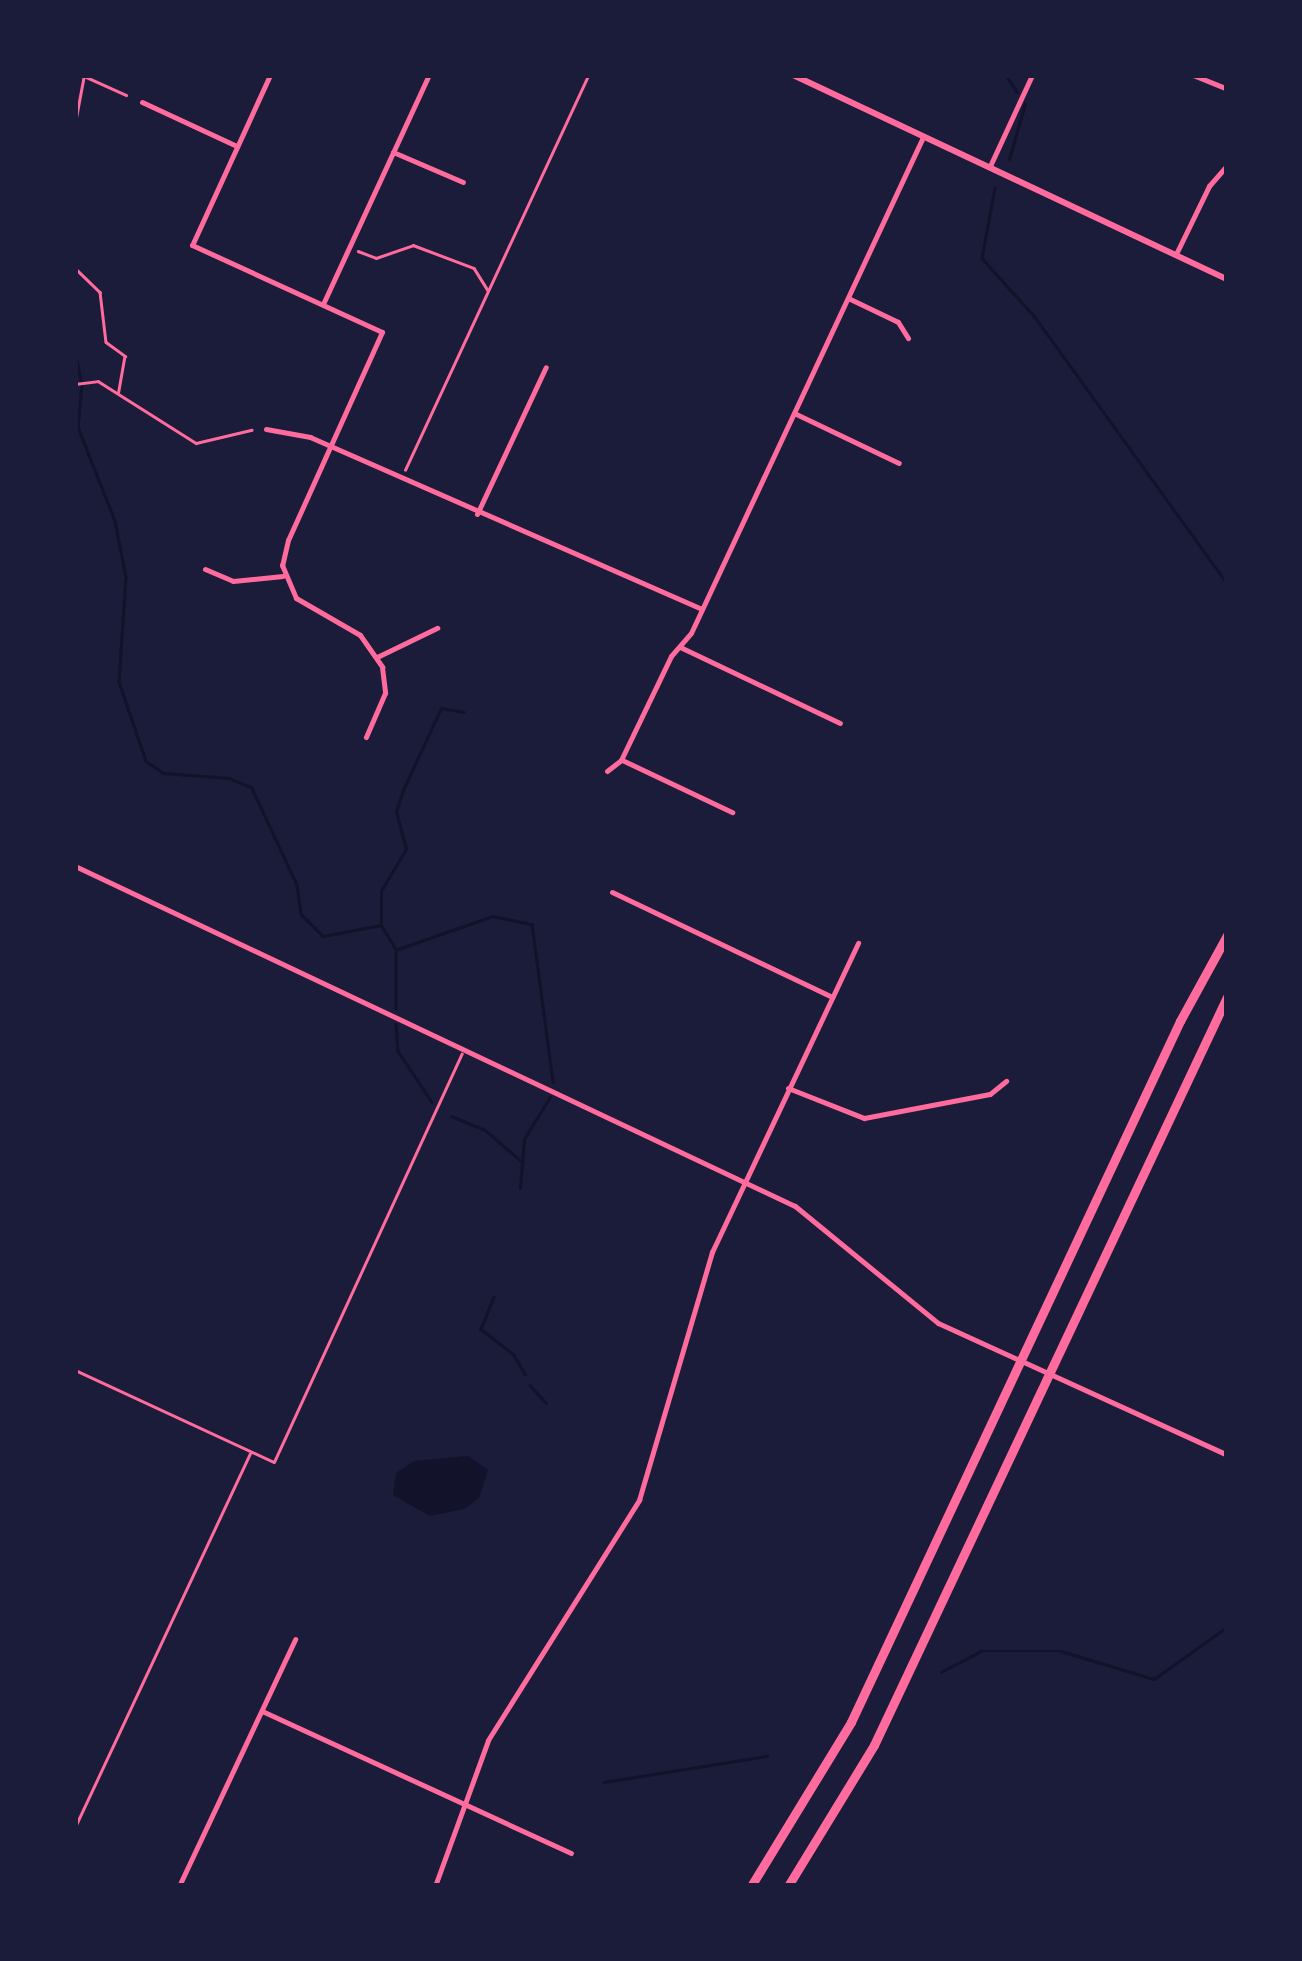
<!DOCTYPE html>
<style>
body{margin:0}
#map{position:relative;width:1302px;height:1961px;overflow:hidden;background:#1b1b3a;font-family:Poppins,sans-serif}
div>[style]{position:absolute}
.water>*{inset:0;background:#12122b}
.stream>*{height:2.5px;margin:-1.25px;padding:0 1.25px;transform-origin:1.25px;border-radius:1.25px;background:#12122b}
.path>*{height:2.5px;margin:-1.25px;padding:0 1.25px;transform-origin:1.25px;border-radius:1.25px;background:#ff6b9d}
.minor>*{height:5px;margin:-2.5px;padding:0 2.5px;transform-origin:2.5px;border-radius:2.5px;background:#ff6b9d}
.tertiary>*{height:6px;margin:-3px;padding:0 3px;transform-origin:3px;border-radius:3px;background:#ff6b9d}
.motorway>*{height:9px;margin:-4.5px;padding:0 4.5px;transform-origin:4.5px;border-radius:4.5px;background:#ff6b9d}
span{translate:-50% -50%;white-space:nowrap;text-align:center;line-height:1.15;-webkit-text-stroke:10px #1b1b3a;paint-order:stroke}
.frame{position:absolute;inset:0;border:78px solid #1b1b3a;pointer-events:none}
</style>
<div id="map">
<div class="water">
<div style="clip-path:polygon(468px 1456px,488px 1470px,479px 1498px,464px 1509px,430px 1516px,393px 1495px,396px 1473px,414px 1461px)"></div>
</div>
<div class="stream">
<div style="left:1006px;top:75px;width:20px;rotate:57deg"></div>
<div style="left:1009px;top:159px;width:57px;rotate:-73.8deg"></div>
<div style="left:995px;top:188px;width:71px;rotate:100.5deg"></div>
<div style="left:982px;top:258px;width:79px;rotate:48.1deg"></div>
<div style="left:1035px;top:317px;width:328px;rotate:54.2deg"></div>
<div style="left:75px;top:349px;width:36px;rotate:79deg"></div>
<div style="left:82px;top:384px;width:43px;rotate:95.3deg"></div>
<div style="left:78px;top:427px;width:101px;rotate:68.5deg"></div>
<div style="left:115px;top:521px;width:57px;rotate:78.9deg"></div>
<div style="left:126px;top:577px;width:105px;rotate:93.8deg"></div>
<div style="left:119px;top:682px;width:83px;rotate:71.1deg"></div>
<div style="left:146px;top:761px;width:22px;rotate:34deg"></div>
<div style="left:164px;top:773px;width:65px;rotate:4.4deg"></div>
<div style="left:229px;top:778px;width:25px;rotate:23deg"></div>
<div style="left:252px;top:788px;width:107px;rotate:65.1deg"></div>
<div style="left:297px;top:885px;width:29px;rotate:82deg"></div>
<div style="left:301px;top:914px;width:31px;rotate:45deg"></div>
<div style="left:323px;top:936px;width:59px;rotate:-10.7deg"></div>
<div style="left:381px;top:925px;width:28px;rotate:58deg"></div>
<div style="left:396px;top:949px;width:59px;rotate:90deg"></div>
<div style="left:381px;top:924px;width:33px;rotate:-90deg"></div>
<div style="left:381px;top:891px;width:49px;rotate:-59.2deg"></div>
<div style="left:406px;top:849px;width:38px;rotate:-105deg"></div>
<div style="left:396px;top:812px;width:25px;rotate:-72deg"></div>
<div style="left:404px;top:788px;width:88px;rotate:-65.2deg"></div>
<div style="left:441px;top:708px;width:23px;rotate:10deg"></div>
<div style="left:398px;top:949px;width:101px;rotate:-19.2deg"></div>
<div style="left:493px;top:916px;width:40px;rotate:12deg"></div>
<div style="left:532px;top:924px;width:159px;rotate:82.4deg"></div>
<div style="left:396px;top:1024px;width:27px;rotate:86deg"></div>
<div style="left:398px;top:1051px;width:61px;rotate:56.3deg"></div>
<div style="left:451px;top:1116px;width:35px;rotate:22deg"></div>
<div style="left:484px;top:1129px;width:48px;rotate:40.7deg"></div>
<div style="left:520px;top:1188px;width:49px;rotate:-85.3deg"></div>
<div style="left:524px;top:1139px;width:49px;rotate:-58.2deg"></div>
<div style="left:494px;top:1297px;width:35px;rotate:112deg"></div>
<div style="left:481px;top:1329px;width:42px;rotate:38.2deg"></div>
<div style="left:514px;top:1355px;width:22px;rotate:60deg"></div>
<div style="left:530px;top:1385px;width:24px;rotate:48deg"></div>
<div style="left:941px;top:1672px;width:45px;rotate:-27.7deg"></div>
<div style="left:981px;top:1651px;width:80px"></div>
<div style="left:1061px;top:1651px;width:97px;rotate:16.8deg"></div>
<div style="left:1154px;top:1679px;width:90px;rotate:-35.5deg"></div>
<div style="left:604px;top:1782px;width:165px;rotate:-9.1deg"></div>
</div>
<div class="path">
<div style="left:86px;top:77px;width:44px;rotate:24.2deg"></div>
<div style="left:75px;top:123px;width:49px;rotate:-79.4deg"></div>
<div style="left:358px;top:251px;width:19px;rotate:21deg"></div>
<div style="left:376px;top:258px;width:39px;rotate:-19deg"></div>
<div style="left:413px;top:245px;width:65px;rotate:20.7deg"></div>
<div style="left:474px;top:268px;width:26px;rotate:58deg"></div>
<div style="left:75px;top:268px;width:35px;rotate:44deg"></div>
<div style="left:100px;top:292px;width:50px;rotate:83.2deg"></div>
<div style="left:106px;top:342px;width:24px;rotate:36deg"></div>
<div style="left:125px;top:356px;width:36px;rotate:100deg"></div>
<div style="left:75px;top:384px;width:23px;rotate:-7deg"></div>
<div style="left:98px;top:381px;width:116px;rotate:32.3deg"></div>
<div style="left:196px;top:443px;width:57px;rotate:-13.3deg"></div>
<div style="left:405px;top:470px;width:435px;rotate:-65.1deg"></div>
<div style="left:75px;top:1370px;width:219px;rotate:24.8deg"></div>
<div style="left:274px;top:1462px;width:449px;rotate:-65.3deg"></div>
<div style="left:75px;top:1827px;width:412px;rotate:-64.9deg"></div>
</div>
<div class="minor">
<div style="left:270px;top:75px;width:187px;rotate:114.6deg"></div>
<div style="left:192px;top:245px;width:209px;rotate:24.6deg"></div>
<div style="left:382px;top:332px;width:228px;rotate:114.3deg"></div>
<div style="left:288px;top:540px;width:26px;rotate:103deg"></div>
<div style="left:282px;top:565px;width:36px;rotate:67deg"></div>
<div style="left:296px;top:598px;width:74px;rotate:30deg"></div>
<div style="left:360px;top:635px;width:39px;rotate:55deg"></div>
<div style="left:382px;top:667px;width:26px;rotate:83deg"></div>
<div style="left:385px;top:693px;width:48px;rotate:113.4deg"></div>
<div style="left:1193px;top:75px;width:37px;rotate:22deg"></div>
<div style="left:142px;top:102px;width:105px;rotate:24.9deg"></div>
<div style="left:393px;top:152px;width:76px;rotate:23.2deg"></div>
<div style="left:990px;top:166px;width:100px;rotate:-65.2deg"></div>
<div style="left:1176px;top:254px;width:76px;rotate:-64.1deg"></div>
<div style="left:1209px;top:186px;width:28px;rotate:-49deg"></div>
<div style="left:848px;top:298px;width:55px;rotate:25.6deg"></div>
<div style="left:898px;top:322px;width:19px;rotate:58deg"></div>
<div style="left:323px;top:304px;width:252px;rotate:-65.2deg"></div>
<div style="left:794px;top:413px;width:116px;rotate:25.5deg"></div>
<div style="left:266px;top:429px;width:45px;rotate:10.3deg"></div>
<div style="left:310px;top:437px;width:428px;rotate:23.7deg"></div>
<div style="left:477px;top:514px;width:162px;rotate:-64.9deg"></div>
<div style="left:205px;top:569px;width:30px;rotate:23deg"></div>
<div style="left:233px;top:581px;width:50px;rotate:-5.7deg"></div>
<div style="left:680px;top:647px;width:177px;rotate:25.4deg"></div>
<div style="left:377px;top:657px;width:67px;rotate:-25.8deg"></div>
<div style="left:622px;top:760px;width:122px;rotate:25.3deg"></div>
<div style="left:607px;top:771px;width:18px;rotate:-38deg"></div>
<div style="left:621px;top:760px;width:115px;rotate:-64.3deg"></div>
<div style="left:671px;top:656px;width:30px;rotate:-49deg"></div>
<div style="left:691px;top:633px;width:548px;rotate:-64.93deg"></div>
<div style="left:75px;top:866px;width:796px;rotate:25.28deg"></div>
<div style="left:795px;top:1206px;width:185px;rotate:39.3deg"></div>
<div style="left:938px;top:1323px;width:318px;rotate:24.5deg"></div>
<div style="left:612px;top:892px;width:244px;rotate:25.5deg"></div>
<div style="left:788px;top:1088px;width:82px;rotate:21.5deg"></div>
<div style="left:864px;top:1118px;width:128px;rotate:-10.8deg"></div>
<div style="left:990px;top:1094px;width:21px;rotate:-39deg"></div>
<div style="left:262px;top:1711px;width:340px;rotate:24.7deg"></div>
<div style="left:179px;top:1886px;width:273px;rotate:-64.8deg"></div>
<div style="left:435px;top:1886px;width:155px;rotate:-70deg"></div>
<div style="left:488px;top:1740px;width:284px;rotate:-57.8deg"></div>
<div style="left:639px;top:1500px;width:259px;rotate:-73.6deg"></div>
<div style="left:712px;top:1252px;width:342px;rotate:-64.7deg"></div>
<div style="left:1226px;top:1886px;width:2px;rotate:-63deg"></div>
</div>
<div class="tertiary">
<div style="left:793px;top:75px;width:480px;rotate:25.2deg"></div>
</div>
<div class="motorway">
<div style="left:751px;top:1886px;width:192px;rotate:-58.6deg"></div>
<div style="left:851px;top:1722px;width:774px;rotate:-64.86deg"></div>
<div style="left:1180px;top:1021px;width:98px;rotate:-61.3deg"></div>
<div style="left:788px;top:1886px;width:165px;rotate:-58.6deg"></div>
<div style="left:874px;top:1745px;width:827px;rotate:-64.74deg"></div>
</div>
<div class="frame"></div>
</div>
